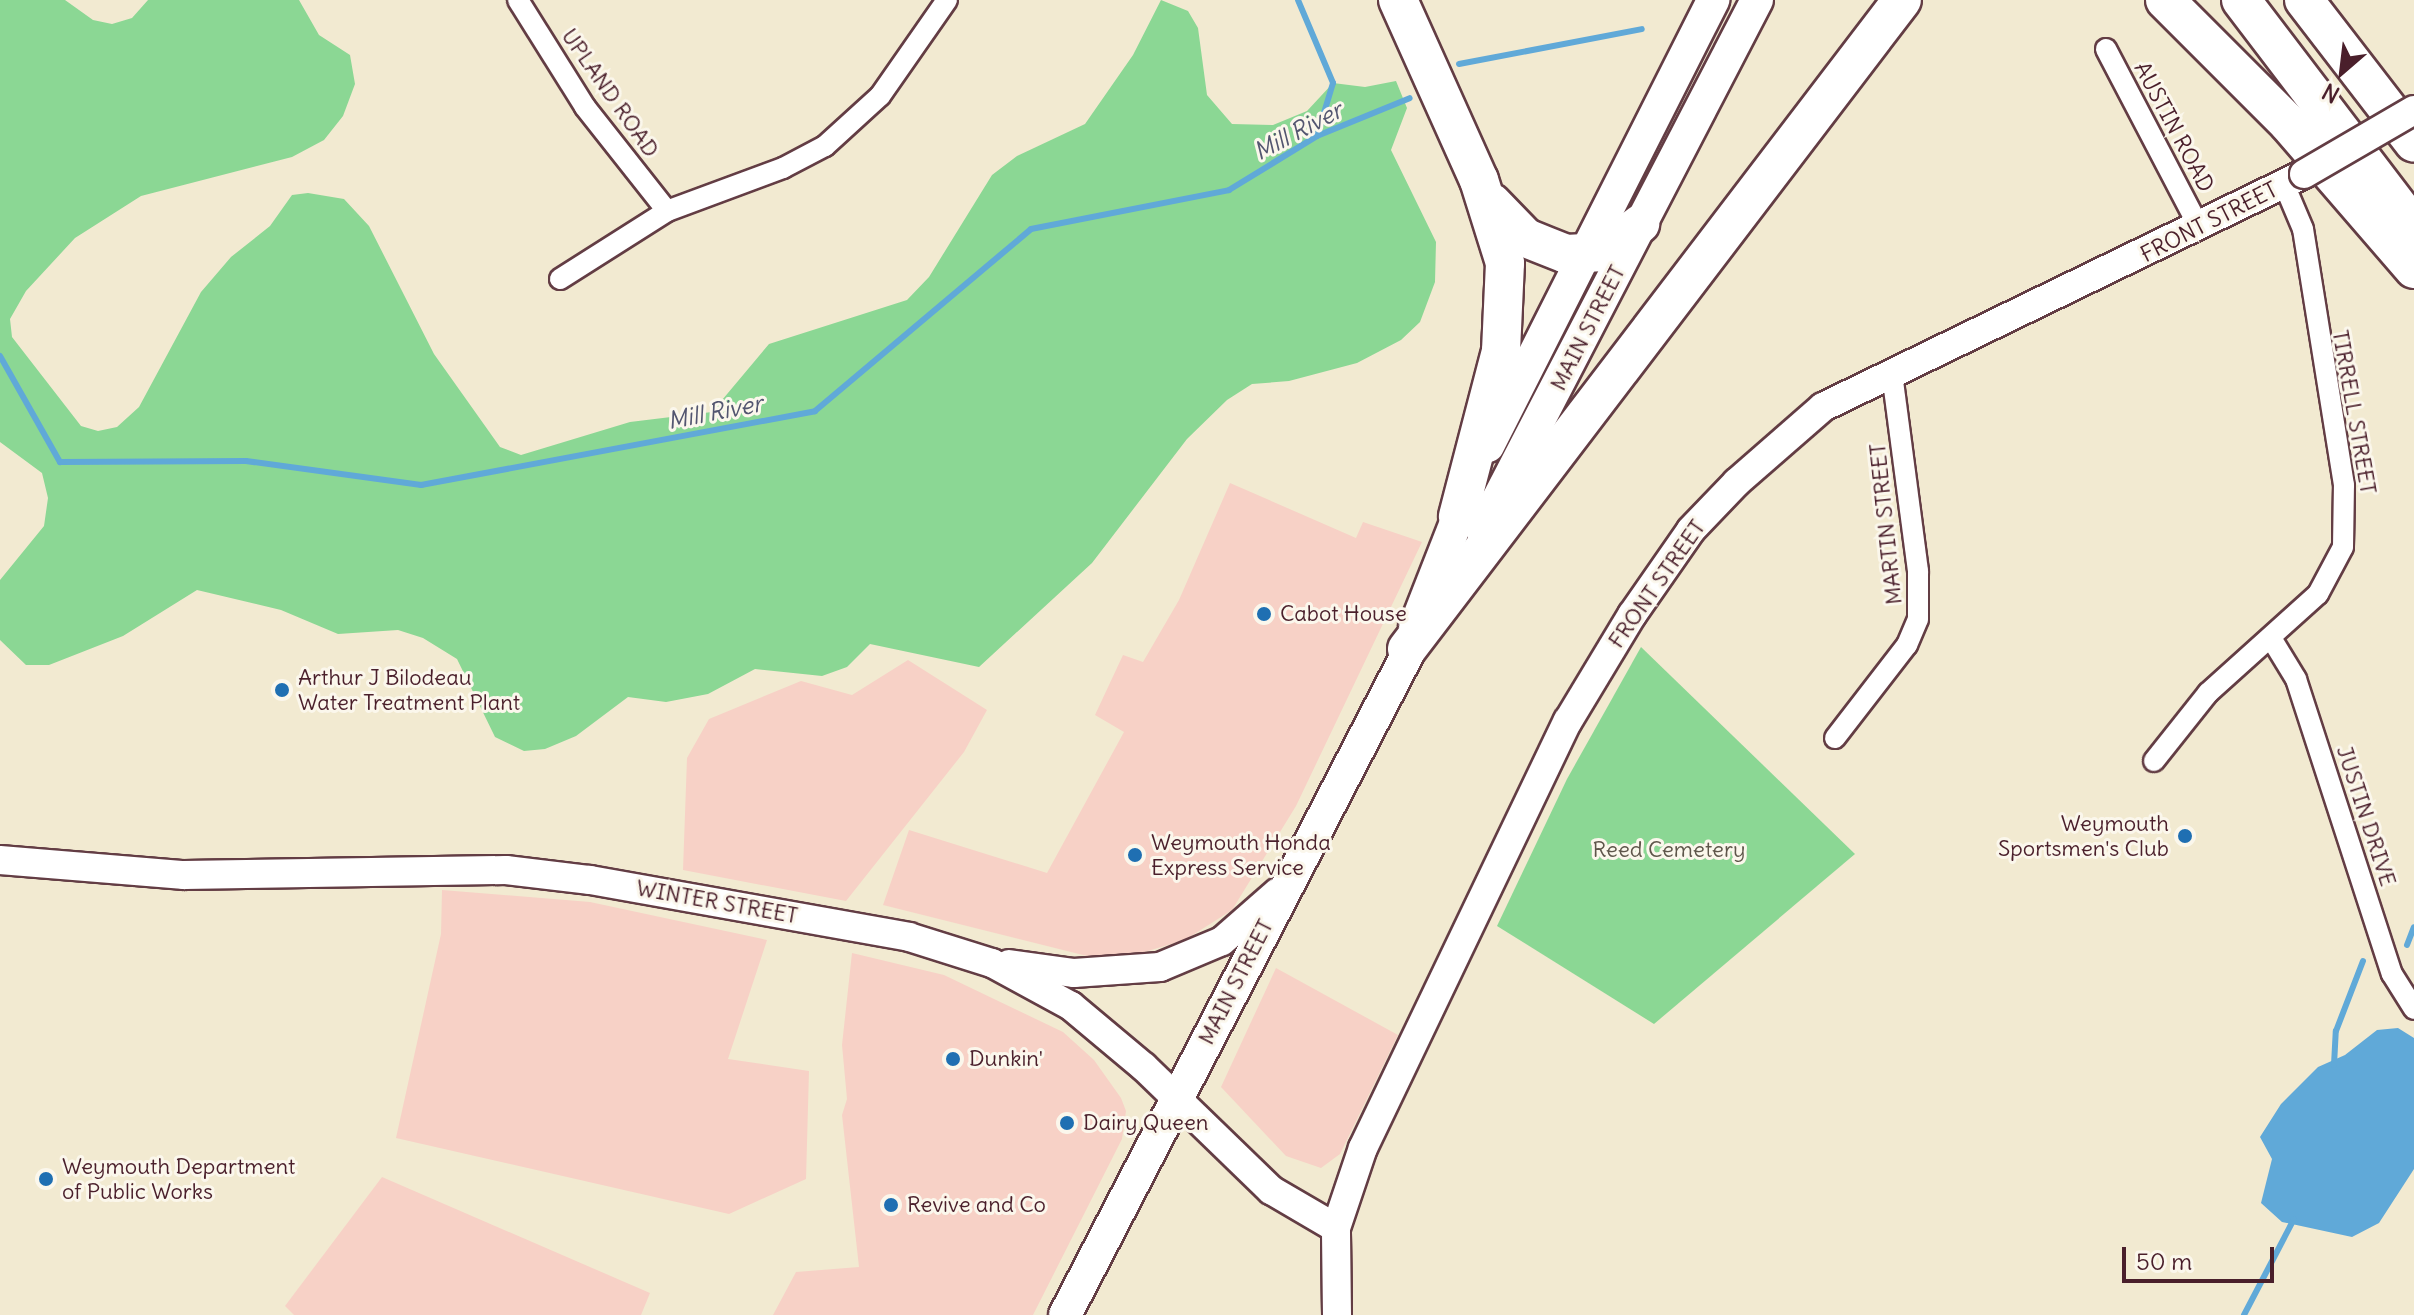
<!DOCTYPE html>
<style>
body{margin:0}
#map{position:relative;width:2414px;height:1315px;overflow:hidden;background:#f2ead1;font-family:Delius,sans-serif}
div>[style]{position:absolute}
.built>*{inset:0;background:#f7d1c6}
.green>*{inset:0;background:#8bd794}
.water>*{inset:0;background:#60a9d8}
.stream>*{height:6px;margin:-3px;padding:0 3px;transform-origin:3px;border-radius:3px;background:#60a9d8}
.roads{filter:drop-shadow(2px 0 #633d44) drop-shadow(-2px 0 #633d44) drop-shadow(0 2px #633d44) drop-shadow(0 -2px #633d44)}
.street>*{height:20px;margin:-10px;padding:0 10px;transform-origin:10px;border-radius:10px;background:#fff}
.secondary>*{height:28px;margin:-14px;padding:0 14px;transform-origin:14px;border-radius:14px;background:#fff}
.primary>*{height:32px;margin:-16px;padding:0 16px;transform-origin:16px;border-radius:16px;background:#fff}
.highway>*{height:38px;margin:-19px;padding:0 19px;transform-origin:19px;border-radius:19px;background:#fff}
.bridges{filter:drop-shadow(2px 0 #633d44) drop-shadow(-2px 0 #633d44) drop-shadow(0 2px #633d44) drop-shadow(0 -2px #633d44)}
.secondary-bridge>*{height:28px;margin:-14px;padding:0 14px;transform-origin:14px;border-radius:14px;background:#fff}
.dots>*{width:22px;height:22px;translate:-50% -50%;box-sizing:border-box;border:4px solid #fbf7ec;border-radius:50%}
span{translate:-50% -50%;white-space:nowrap;text-align:center;line-height:1.15;-webkit-text-stroke:6px #fbf7ec;paint-order:stroke}
.street-label{font-size:22px;color:#4a1f2b}
.poi-label{font-size:22px;color:#4a1f2b}
.left{translate:0 -50%;text-align:left}
.right{translate:-100% -50%;text-align:right}
.park-label{font-size:22px;color:#5e564a}
.water-label{font-size:24px;color:#535670;font-style:italic}
.north{position:absolute;left:2302px;top:32px;width:80px;height:80px;-webkit-text-stroke:6px #fbf7ec;paint-order:stroke;rotate:208deg;font-size:22px;font-weight:700;line-height:32px;text-align:center;color:#4a1f2b}
.north::after{content:'';display:block;margin:auto;width:28px;height:36px;background:#4a1f2b;clip-path:polygon(50% 0,100% 100%,50% 72%,0 100%)}
.scale{position:absolute;left:2122px;top:1247px;width:152px;height:36px;box-sizing:border-box;border:4px solid #4a1f2b;border-top:0;padding-left:10px;font-size:24px;line-height:28px;white-space:nowrap;color:#4a1f2b;-webkit-text-stroke:6px #fbf7ec;paint-order:stroke}
</style>
<div id="map">
<div class="built">
<div style="clip-path:polygon(1230px 483px,1356px 538px,1363px 522px,1422px 542px,1296px 806px,1232px 910px,1185px 940px,1124px 958px,1091px 957px,883px 905px,909px 830px,1047px 873px,1124px 732px,1095px 715px,1123px 655px,1143px 662px,1179px 600px)"></div>
<div style="clip-path:polygon(908px 660px,987px 710px,964px 752px,846px 901px,683px 870px,687px 758px,709px 719px,801px 681px,852px 695px)"></div>
<div style="clip-path:polygon(442px 890px,590px 902px,767px 940px,728px 1059px,809px 1071px,806px 1179px,729px 1214px,396px 1138px,441px 934px)"></div>
<div style="clip-path:polygon(852px 953px,944px 975px,1063px 1032px,1094px 1060px,1121px 1098px,1126px 1111px,1122px 1139px,1033px 1315px,773px 1315px,796px 1272px,859px 1267px,842px 1115px,847px 1099px,842px 1045px)"></div>
<div style="clip-path:polygon(1276px 968px,1398px 1035px,1340px 1154px,1321px 1168px,1286px 1156px,1221px 1087px)"></div>
<div style="clip-path:polygon(382px 1177px,650px 1293px,641px 1315px,294px 1315px,285px 1306px)"></div>
</div>
<div class="green">
<div style="clip-path:polygon(0 0,65px 0,93px 20px,112px 24px,132px 18px,148px 0,299px 0,319px 35px,350px 55px,355px 84px,343px 116px,324px 140px,292px 157px,141px 196px,75px 238px,26px 291px,10px 319px,12px 337px,81px 426px,98px 431px,117px 427px,139px 407px,201px 292px,231px 257px,270px 226px,292px 195px,308px 193px,344px 199px,369px 226px,434px 354px,500px 447px,521px 455px,630px 422px,712px 412px,769px 344px,907px 300px,929px 277px,992px 175px,1017px 156px,1085px 124px,1133px 55px,1161px 0,1188px 11px,1198px 28px,1207px 95px,1232px 124px,1273px 125px,1307px 111px,1333px 83px,1365px 87px,1396px 81px,1407px 108px,1391px 150px,1436px 242px,1435px 282px,1420px 322px,1401px 340px,1357px 363px,1289px 381px,1252px 384px,1227px 400px,1187px 439px,1092px 563px,979px 667px,870px 644px,847px 667px,822px 676px,755px 669px,708px 694px,666px 702px,628px 697px,576px 736px,545px 749px,524px 751px,495px 737px,457px 659px,423px 638px,398px 630px,338px 634px,281px 610px,197px 590px,123px 636px,49px 665px,26px 665px,0 640px,0 580px,44px 526px,48px 498px,42px 473px,0 442px)"></div>
<div style="clip-path:polygon(1641px 647px,1855px 854px,1654px 1024px,1497px 926px,1567px 779px)"></div>
</div>
<div class="water">
<div style="clip-path:polygon(2398px 1028px,2414px 1038px,2414px 1169px,2379px 1223px,2352px 1237px,2282px 1222px,2261px 1203px,2272px 1159px,2260px 1137px,2281px 1104px,2318px 1067px,2345px 1055px,2377px 1030px)"></div>
</div>
<div class="stream">
<div style="left:1298px;top:0;width:90px;rotate:67.1deg"></div>
<div style="left:1333px;top:83px;width:55px;rotate:106.8deg"></div>
<div style="left:1459px;top:64px;width:186px;rotate:-10.8deg"></div>
<div style="left:0;top:356px;width:122px;rotate:60.5deg"></div>
<div style="left:60px;top:462px;width:186px;rotate:-0.3deg"></div>
<div style="left:246px;top:461px;width:177px;rotate:7.8deg"></div>
<div style="left:421px;top:485px;width:401px;rotate:-10.6deg"></div>
<div style="left:815px;top:411px;width:282px;rotate:-40.1deg"></div>
<div style="left:1031px;top:229px;width:202px;rotate:-11.1deg"></div>
<div style="left:1229px;top:190px;width:103px;rotate:-31.5deg"></div>
<div style="left:1317px;top:136px;width:100px;rotate:-22.2deg"></div>
<div style="left:2407px;top:945px;width:19px;rotate:-69deg"></div>
<div style="left:2334px;top:1065px;width:34px;rotate:-87deg"></div>
<div style="left:2336px;top:1031px;width:75px;rotate:-68.9deg"></div>
<div style="left:2244px;top:1315px;width:108px;rotate:-62.5deg"></div>
</div>
<div class="roads">
<div class="street">
<div style="left:518px;top:0;width:126px;rotate:57.9deg"></div>
<div style="left:585px;top:107px;width:132px;rotate:51.7deg"></div>
<div style="left:2106px;top:49px;width:201px;rotate:62.4deg"></div>
<div style="left:560px;top:279px;width:127px;rotate:-32.4deg"></div>
<div style="left:667px;top:211px;width:124px;rotate:-20.3deg"></div>
<div style="left:783px;top:168px;width:47px;rotate:-27.6deg"></div>
<div style="left:825px;top:146px;width:74px;rotate:-42.3deg"></div>
<div style="left:880px;top:96px;width:117px;rotate:-55.1deg"></div>
<div style="left:2271px;top:638px;width:48px;rotate:58.6deg"></div>
<div style="left:2296px;top:679px;width:310px;rotate:72deg"></div>
<div style="left:2392px;top:974px;width:41px;rotate:57.8deg"></div>
<div style="left:1835px;top:738px;width:118px;rotate:-52.3deg"></div>
<div style="left:1907px;top:645px;width:28px;rotate:-67deg"></div>
<div style="left:1918px;top:619px;width:48px;rotate:-90deg"></div>
<div style="left:1918px;top:571px;width:200px;rotate:-97.5deg"></div>
<div style="left:2154px;top:761px;width:87px;rotate:-51.5deg"></div>
<div style="left:2208px;top:693px;width:148px;rotate:-42deg"></div>
<div style="left:2318px;top:594px;width:53px;rotate:-62deg"></div>
<div style="left:2343px;top:547px;width:62px;rotate:-89.1deg"></div>
<div style="left:2344px;top:485px;width:259px;rotate:-99.1deg"></div>
<div style="left:2303px;top:229px;width:49px;rotate:-112.9deg"></div>
</div>
<div class="secondary">
<div style="left:0;top:860px;width:185px;rotate:4.7deg"></div>
<div style="left:184px;top:875px;width:322px;rotate:-0.9deg"></div>
<div style="left:506px;top:870px;width:85px;rotate:6.8deg"></div>
<div style="left:590px;top:880px;width:324px;rotate:10.1deg"></div>
<div style="left:909px;top:937px;width:87px;rotate:17.4deg"></div>
<div style="left:992px;top:963px;width:90px;rotate:28.6deg"></div>
<div style="left:1071px;top:1006px;width:95px;rotate:39.9deg"></div>
<div style="left:1144px;top:1067px;width:177px;rotate:44.1deg"></div>
<div style="left:1271px;top:1190px;width:75px;rotate:30.3deg"></div>
<div style="left:1009px;top:964px;width:66px;rotate:7.9deg"></div>
<div style="left:1074px;top:973px;width:86px;rotate:-4deg"></div>
<div style="left:1160px;top:967px;width:67px;rotate:-22.8deg"></div>
<div style="left:1222px;top:941px;width:74px;rotate:-41.2deg"></div>
<div style="left:1337px;top:1315px;width:87px;rotate:-90.7deg"></div>
<div style="left:1336px;top:1228px;width:84px;rotate:-71.4deg"></div>
<div style="left:1363px;top:1148px;width:474px;rotate:-64.4deg"></div>
<div style="left:1568px;top:721px;width:124px;rotate:-58.9deg"></div>
<div style="left:1632px;top:615px;width:103px;rotate:-55.2deg"></div>
<div style="left:1691px;top:530px;width:66px;rotate:-46.2deg"></div>
<div style="left:1737px;top:482px;width:114px;rotate:-41.1deg"></div>
<div style="left:1823px;top:407px;width:534px;rotate:-25.85deg"></div>
</div>
<div class="primary">
<div style="left:1488px;top:446px;width:500px;rotate:-63.2deg"></div>
<div style="left:1482px;top:530px;width:597px;rotate:-62.58deg"></div>
<div style="left:1415px;top:627px;width:145px;rotate:-68.6deg"></div>
<div style="left:1065px;top:1315px;width:772px;rotate:-62.6deg"></div>
</div>
<div class="highway">
<div style="left:1398px;top:0;width:197px;rotate:65.8deg"></div>
<div style="left:1479px;top:180px;width:87px;rotate:72.6deg"></div>
<div style="left:1505px;top:263px;width:88px;rotate:92.6deg"></div>
<div style="left:1501px;top:351px;width:171px;rotate:104.6deg"></div>
<div style="left:2165px;top:0;width:174px;rotate:45deg"></div>
<div style="left:2288px;top:123px;width:193px;rotate:49.2deg"></div>
<div style="left:2241px;top:0;width:285px;rotate:52.7deg"></div>
<div style="left:2304px;top:0;width:180px;rotate:52.4deg"></div>
<div style="left:1492px;top:203px;width:49px;rotate:45.8deg"></div>
<div style="left:1526px;top:238px;width:43px;rotate:21.8deg"></div>
<div style="left:1566px;top:254px;width:38px;rotate:-3deg"></div>
<div style="left:1604px;top:252px;width:46px;rotate:-37.9deg"></div>
<div style="left:1407px;top:649px;width:816px;rotate:-52.67deg"></div>
</div>
</div>
<div class="bridges">
<div class="secondary-bridge">
<div style="left:2304px;top:174px;width:127px;rotate:-30.2deg"></div>
</div>
</div>
<div class="dots">
<div style="left:1264px;top:614px;background:#1f6fb2"></div>
<div style="left:282px;top:690px;background:#1f6fb2"></div>
<div style="left:2185px;top:836px;background:#1f6fb2"></div>
<div style="left:1135px;top:855px;background:#1f6fb2"></div>
<div style="left:953px;top:1059px;background:#1f6fb2"></div>
<div style="left:1067px;top:1123px;background:#1f6fb2"></div>
<div style="left:46px;top:1179px;background:#1f6fb2"></div>
<div style="left:891px;top:1205px;background:#1f6fb2"></div>
</div>
<div class="street-label">
<span style="left:610px;top:93px;rotate:55deg">UPLAND ROAD</span>
<span style="left:2174px;top:127px;rotate:62deg">AUSTIN ROAD</span>
<span style="left:2209px;top:222px;rotate:-27deg">FRONT STREET</span>
<span style="left:1588px;top:328px;rotate:-63deg">MAIN STREET</span>
<span style="left:2354px;top:412px;rotate:80deg">TIRRELL STREET</span>
<span style="left:1886px;top:524px;rotate:-96deg">MARTIN STREET</span>
<span style="left:1657px;top:584px;rotate:-55deg">FRONT STREET</span>
<span style="left:2366px;top:816px;rotate:72deg">JUSTIN DRIVE</span>
<span style="left:717px;top:902px;rotate:10deg">WINTER STREET</span>
<span style="left:1236px;top:982px;rotate:-63deg">MAIN STREET</span>
</div>
<div class="poi-label">
<span class="left" style="left:1280px;top:614px">Cabot House</span>
<span class="left" style="left:298px;top:690px">Arthur J Bilodeau<br>Water Treatment Plant</span>
<span class="right" style="left:2169px;top:836px">Weymouth<br>Sportsmen's Club</span>
<span class="left" style="left:1151px;top:855px">Weymouth Honda<br>Express Service</span>
<span class="left" style="left:969px;top:1059px">Dunkin'</span>
<span class="left" style="left:1083px;top:1123px">Dairy Queen</span>
<span class="left" style="left:62px;top:1179px">Weymouth Department<br>of Public Works</span>
<span class="left" style="left:907px;top:1205px">Revive and Co</span>
</div>
<div class="park-label">
<span style="left:1669px;top:850px">Reed Cemetery</span>
</div>
<div class="water-label">
<span style="left:1298px;top:131px;rotate:-28deg">Mill River</span>
<span style="left:715px;top:412px;rotate:-11deg">Mill River</span>
</div>
<div class="north">N</div>
<div class="scale">50 m</div>
</div>
